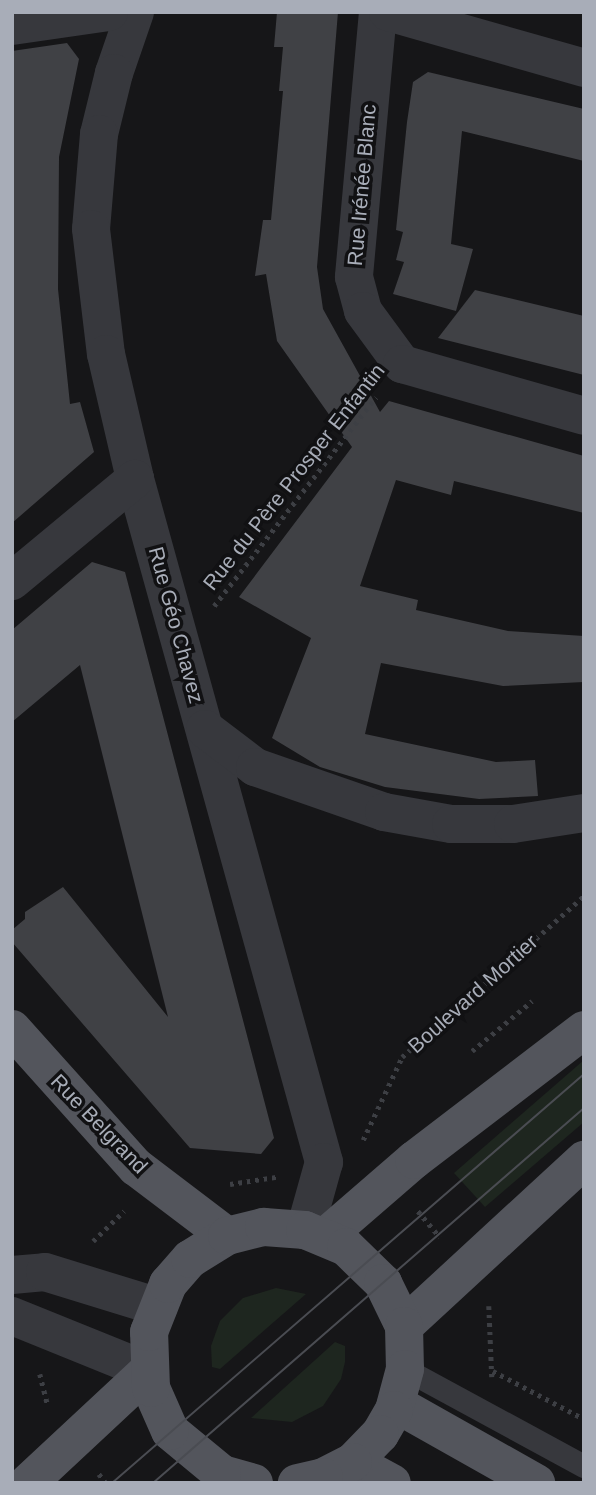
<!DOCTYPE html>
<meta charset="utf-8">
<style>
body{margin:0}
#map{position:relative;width:596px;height:1495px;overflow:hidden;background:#161618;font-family:Helvetica,sans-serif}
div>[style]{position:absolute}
.green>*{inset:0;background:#1e261f}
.building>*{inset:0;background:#404145}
.path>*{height:4.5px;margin-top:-2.25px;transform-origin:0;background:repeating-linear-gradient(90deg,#3d3f44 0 3.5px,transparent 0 8.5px)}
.service>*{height:23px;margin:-11.5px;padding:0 11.5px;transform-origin:11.5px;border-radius:11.5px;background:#37383d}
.minor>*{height:38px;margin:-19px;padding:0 19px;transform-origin:19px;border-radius:19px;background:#37383d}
.tertiary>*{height:38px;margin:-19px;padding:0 19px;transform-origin:19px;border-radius:19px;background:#37383d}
.primary>*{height:38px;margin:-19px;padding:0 19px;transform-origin:19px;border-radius:19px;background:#53555c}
.tram>*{height:2px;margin:-1px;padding:0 1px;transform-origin:1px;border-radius:1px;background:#4a4c52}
span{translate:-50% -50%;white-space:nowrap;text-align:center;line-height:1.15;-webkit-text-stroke:7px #111113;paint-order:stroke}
.street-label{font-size:21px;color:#a8adb8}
.frame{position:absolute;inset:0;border:14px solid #a8adb8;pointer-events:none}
</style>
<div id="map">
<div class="green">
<div style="clip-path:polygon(584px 1060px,584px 1122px,485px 1207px,454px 1173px)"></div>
<div style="clip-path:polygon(276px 1288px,306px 1294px,220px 1369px,212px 1367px,211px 1346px,220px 1321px,243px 1298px)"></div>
<div style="clip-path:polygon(335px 1342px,345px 1346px,345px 1362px,341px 1379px,323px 1406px,292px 1422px,251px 1418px)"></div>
</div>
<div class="building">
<div style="clip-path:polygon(277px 12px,338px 12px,317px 267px,323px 309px,380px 412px,389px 401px,584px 456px,584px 513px,454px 481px,451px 495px,396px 480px,360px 586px,418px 600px,416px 610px,508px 631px,584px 636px,584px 682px,503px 686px,381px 663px,365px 734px,496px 762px,535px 760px,538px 796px,479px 799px,385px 787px,320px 767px,272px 738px,311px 638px,239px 597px,352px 447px,277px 341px,266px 274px,255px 276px,263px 220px,271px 220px,283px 91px,279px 91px,283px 47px,274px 47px)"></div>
<div style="clip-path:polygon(67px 43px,79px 59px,59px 157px,58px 289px,70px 404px,80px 402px,94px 452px,12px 523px,12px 51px)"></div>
<div style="clip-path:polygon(428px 72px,584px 109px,584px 161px,462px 131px,451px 244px,473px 249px,456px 311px,393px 294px,404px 262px,396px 260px,403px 232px,396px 230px,407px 122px,413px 82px)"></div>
<div style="clip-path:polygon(475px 290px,584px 316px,584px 375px,438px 338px)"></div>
<div style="clip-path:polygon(92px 562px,125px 572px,274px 1138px,261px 1154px,190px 1148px,12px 942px,12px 930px,25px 919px,25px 912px,63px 887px,168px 1017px,80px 665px,12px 722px,12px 630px)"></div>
</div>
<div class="path">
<div style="left:214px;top:606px;width:264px;rotate:-52.2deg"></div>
<div style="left:472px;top:1051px;width:78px;rotate:-39.8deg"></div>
<div style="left:363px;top:1140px;width:92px;rotate:-64.8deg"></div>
<div style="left:402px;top:1057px;width:243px;rotate:-41.5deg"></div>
<div style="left:230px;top:1184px;width:47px;rotate:-8.7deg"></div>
<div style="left:418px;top:1211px;width:34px;rotate:50deg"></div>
<div style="left:93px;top:1241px;width:43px;rotate:-44.1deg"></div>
<div style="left:489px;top:1306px;width:71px;rotate:87.6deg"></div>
<div style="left:493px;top:1371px;width:103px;rotate:27.8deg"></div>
<div style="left:40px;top:1374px;width:33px;rotate:76deg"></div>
<div style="left:99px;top:1474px;width:11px;rotate:52deg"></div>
</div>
<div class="service">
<div style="left:405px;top:1369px;width:204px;rotate:28.5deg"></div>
</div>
<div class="minor">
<div style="left:135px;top:12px;width:65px;rotate:109deg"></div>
<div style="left:114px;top:73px;width:63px;rotate:103.8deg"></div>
<div style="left:99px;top:134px;width:95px;rotate:94.8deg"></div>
<div style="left:91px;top:229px;width:126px;rotate:83.2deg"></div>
<div style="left:106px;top:354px;width:128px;rotate:76.9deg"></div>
<div style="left:135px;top:479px;width:709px;rotate:74.53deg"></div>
<div style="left:324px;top:1162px;width:71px;rotate:105.6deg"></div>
<div style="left:378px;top:12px;width:266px;rotate:95.2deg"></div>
<div style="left:354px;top:277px;width:35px;rotate:75deg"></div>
<div style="left:363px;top:311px;width:66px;rotate:53.7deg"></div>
<div style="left:402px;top:364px;width:189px;rotate:15.9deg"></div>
<div style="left:388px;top:12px;width:204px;rotate:15.9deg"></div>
<div style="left:12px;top:26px;width:98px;rotate:-8.2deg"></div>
<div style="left:12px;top:581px;width:160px;rotate:-39.7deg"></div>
<div style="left:205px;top:729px;width:63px;rotate:37.2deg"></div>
<div style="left:255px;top:767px;width:137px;rotate:19.2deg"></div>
<div style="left:384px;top:812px;width:68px;rotate:10.2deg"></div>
<div style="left:451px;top:824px;width:62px"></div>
<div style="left:513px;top:824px;width:72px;rotate:-8.8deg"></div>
</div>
<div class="tertiary">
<div style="left:12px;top:1275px;width:33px;rotate:-5deg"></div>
<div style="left:45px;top:1272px;width:119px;rotate:17.1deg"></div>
<div style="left:12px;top:1316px;width:147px;rotate:22deg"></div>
</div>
<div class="primary">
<div style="left:12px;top:1029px;width:186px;rotate:48.1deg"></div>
<div style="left:136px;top:1167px;width:114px;rotate:37.2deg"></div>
<div style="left:325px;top:1237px;width:118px;rotate:-40.9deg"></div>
<div style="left:414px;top:1160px;width:214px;rotate:-37.4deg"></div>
<div style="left:404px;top:1326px;width:245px;rotate:-42.7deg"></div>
<div style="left:396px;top:1404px;width:161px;rotate:29.4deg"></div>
<div style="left:353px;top:1462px;width:44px;rotate:28.3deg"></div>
<div style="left:28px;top:1483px;width:164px;rotate:-43deg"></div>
<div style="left:254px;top:1483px;width:33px;rotate:-164deg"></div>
<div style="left:222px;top:1474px;width:67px;rotate:-140.4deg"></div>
<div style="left:170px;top:1431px;width:47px;rotate:-113.8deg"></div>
<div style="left:151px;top:1388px;width:56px;rotate:-92deg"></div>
<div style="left:149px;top:1332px;width:52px;rotate:-68.4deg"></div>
<div style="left:168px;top:1284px;width:33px;rotate:-49deg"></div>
<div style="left:190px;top:1259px;width:44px;rotate:-31.9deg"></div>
<div style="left:227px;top:1236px;width:38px;rotate:-14deg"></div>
<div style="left:264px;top:1227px;width:41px;rotate:4.2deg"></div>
<div style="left:305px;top:1230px;width:44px;rotate:22.5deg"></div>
<div style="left:346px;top:1247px;width:52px;rotate:44.2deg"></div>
<div style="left:383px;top:1283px;width:48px;rotate:64deg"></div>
<div style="left:404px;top:1326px;width:43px;rotate:88.7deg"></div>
<div style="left:405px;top:1369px;width:42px;rotate:105deg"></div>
<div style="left:394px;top:1410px;width:28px;rotate:120deg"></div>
<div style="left:380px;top:1434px;width:39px;rotate:134deg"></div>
<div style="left:353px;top:1462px;width:33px;rotate:153deg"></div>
<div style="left:324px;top:1477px;width:28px;rotate:167deg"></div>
</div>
<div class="tram">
<div style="left:112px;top:1483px;width:625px;rotate:-40.91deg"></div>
<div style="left:153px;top:1483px;width:571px;rotate:-41.03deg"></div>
</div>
<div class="street-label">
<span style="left:362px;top:185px;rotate:-85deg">Rue Irénée Blanc</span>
<span style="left:294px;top:477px;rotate:-52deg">Rue du Père Prosper Enfantin</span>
<span style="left:176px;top:625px;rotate:75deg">Rue Géo Chavez</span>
<span style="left:473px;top:994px;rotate:-42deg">Boulevard Mortier</span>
<span style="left:99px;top:1124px;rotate:46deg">Rue Belgrand</span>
</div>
<div class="frame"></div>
</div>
